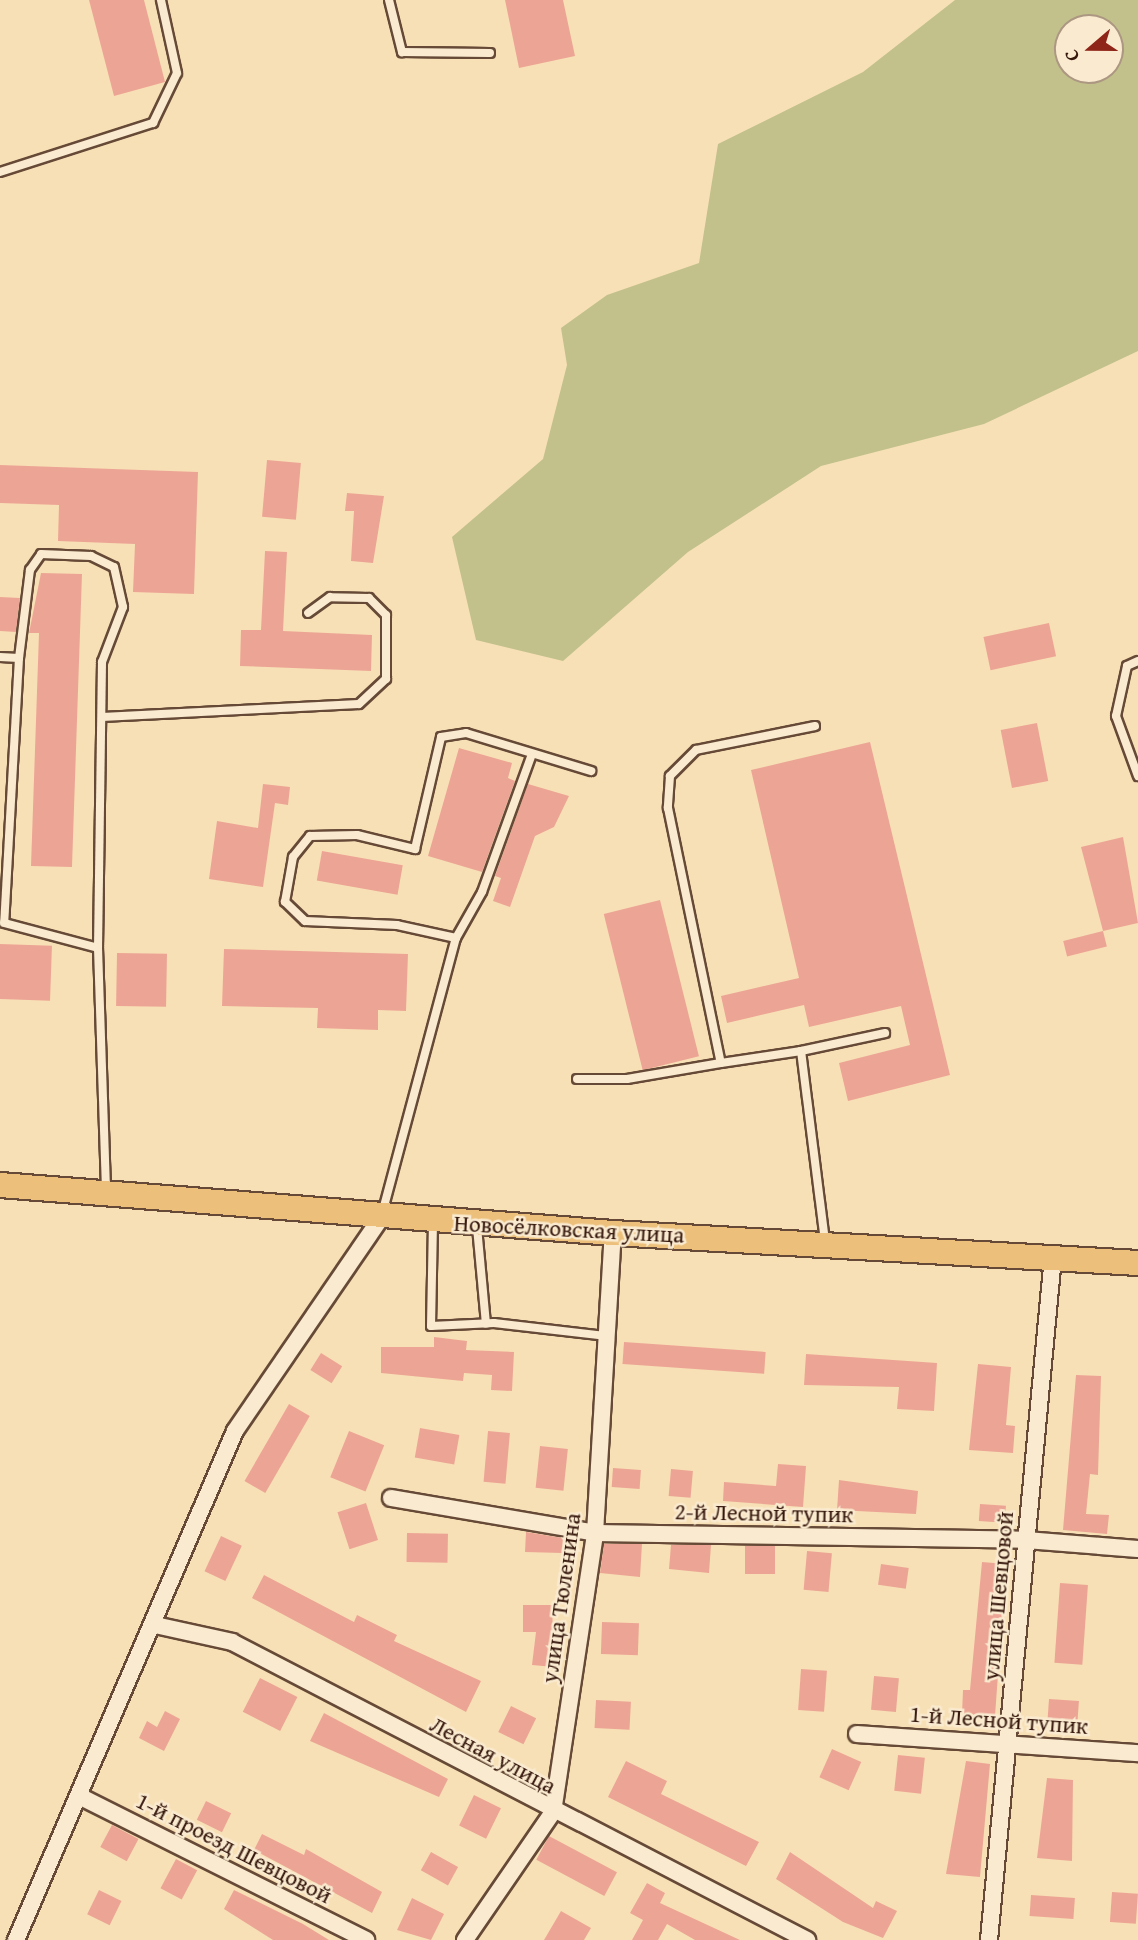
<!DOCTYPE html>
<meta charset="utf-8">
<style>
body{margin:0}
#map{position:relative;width:1138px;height:1940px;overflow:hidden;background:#f8e0b6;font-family:"Gentium Book Plus",serif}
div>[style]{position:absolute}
.green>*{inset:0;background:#c2c18b}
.building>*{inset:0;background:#eca595;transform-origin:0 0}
.roads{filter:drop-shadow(2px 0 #664a37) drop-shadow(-2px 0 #664a37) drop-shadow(0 2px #664a37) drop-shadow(0 -2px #664a37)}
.lane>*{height:8px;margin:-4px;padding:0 4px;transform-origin:4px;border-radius:4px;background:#faebd0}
.street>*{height:16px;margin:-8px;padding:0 8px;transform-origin:8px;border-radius:8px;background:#faebd0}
.primary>*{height:24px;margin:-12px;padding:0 12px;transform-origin:12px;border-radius:12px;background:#ecc07b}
span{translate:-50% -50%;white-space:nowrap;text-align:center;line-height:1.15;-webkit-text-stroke:5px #faebd0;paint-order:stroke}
.street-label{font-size:23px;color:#36180d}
.north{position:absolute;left:1054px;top:14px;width:70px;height:70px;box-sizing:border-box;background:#faebd0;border:2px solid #ac9782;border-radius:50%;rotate:250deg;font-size:19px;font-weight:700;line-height:28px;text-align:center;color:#36180d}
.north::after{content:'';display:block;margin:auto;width:24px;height:32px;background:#8f2418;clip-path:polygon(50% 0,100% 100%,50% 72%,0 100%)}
</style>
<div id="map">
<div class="green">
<div style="clip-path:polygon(evenodd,955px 0,1138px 0,1138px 351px,984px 424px,821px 466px,688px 552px,563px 661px,476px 640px,452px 537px,543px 459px,567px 365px,561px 328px,607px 295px,699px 263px,718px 144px,863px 72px,955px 0,1068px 28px,1110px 28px,1110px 70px,1068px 70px,1068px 28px)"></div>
</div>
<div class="building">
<div style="clip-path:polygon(89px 0,144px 0,165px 82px,114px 96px)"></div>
<div style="clip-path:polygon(505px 0,563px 0,575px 56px,519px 68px)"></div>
<div style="left:267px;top:460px;width:34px;height:57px;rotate:5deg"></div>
<div style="clip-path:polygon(0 465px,198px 472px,194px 594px,133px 592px,135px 544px,58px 541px,59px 505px,0 503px)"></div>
<div style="clip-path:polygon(347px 493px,384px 496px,373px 563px,351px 561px,354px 511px,345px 511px)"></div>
<div style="clip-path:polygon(265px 551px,287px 552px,283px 631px,372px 635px,371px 671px,240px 666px,241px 630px,261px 630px)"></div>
<div style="clip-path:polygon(41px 573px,82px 574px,72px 867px,31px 866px,39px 633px,29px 633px)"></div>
<div style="clip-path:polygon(0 597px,20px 598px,16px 632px,0 631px)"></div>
<div style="left:1049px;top:623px;width:34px;height:67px;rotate:78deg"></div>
<div style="left:1037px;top:723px;width:59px;height:37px;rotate:79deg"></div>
<div style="clip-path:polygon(870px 742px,950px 1075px,848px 1101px,839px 1063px,910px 1045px,901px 1006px,809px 1027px,804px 1005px,727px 1023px,721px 996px,799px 978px,751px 770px)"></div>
<div style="clip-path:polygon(459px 748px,512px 763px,508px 778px,515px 781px,482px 872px,428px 856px)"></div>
<div style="clip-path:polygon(263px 784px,290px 787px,288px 805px,275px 803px,263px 887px,209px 879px,217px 821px,258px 828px)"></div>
<div style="clip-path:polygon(528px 784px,569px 796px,554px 827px,535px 836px,510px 907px,493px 901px,501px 878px,495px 876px)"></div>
<div style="clip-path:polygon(1123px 837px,1138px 923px,1103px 931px,1081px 847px)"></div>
<div style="left:322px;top:851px;width:82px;height:30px;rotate:10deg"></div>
<div style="left:660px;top:900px;width:161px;height:58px;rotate:76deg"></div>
<div style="left:1103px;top:931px;width:16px;height:41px;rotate:76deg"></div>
<div style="left:0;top:944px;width:52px;height:55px;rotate:2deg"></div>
<div style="clip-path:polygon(224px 949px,408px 954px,406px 1011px,378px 1010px,378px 1030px,317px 1028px,318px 1008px,222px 1006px)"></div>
<div style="left:117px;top:953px;width:50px;height:53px;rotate:1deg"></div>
<div style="clip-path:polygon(434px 1337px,467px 1341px,466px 1350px,514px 1352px,512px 1391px,491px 1390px,492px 1375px,464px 1373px,463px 1381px,381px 1373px,381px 1347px,434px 1347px)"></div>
<div style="left:624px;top:1342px;width:142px;height:22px;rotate:4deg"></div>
<div style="left:321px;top:1353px;width:25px;height:20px;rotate:32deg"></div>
<div style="clip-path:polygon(806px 1354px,937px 1363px,934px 1411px,897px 1409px,899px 1387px,804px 1385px)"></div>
<div style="clip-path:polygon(978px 1364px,1011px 1367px,1006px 1425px,1015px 1426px,1013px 1453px,969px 1450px)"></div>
<div style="clip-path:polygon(1076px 1375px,1101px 1376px,1098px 1475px,1090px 1474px,1086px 1514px,1109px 1515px,1107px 1534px,1063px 1530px)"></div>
<div style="left:289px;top:1404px;width:24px;height:89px;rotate:30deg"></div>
<div style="left:420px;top:1428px;width:40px;height:30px;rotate:10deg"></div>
<div style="left:349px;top:1431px;width:38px;height:50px;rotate:22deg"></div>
<div style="left:488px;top:1431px;width:22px;height:51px;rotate:5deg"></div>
<div style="left:540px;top:1446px;width:28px;height:42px;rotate:6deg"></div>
<div style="clip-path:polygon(778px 1464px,806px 1466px,803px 1507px,723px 1501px,724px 1482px,776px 1486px)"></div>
<div style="left:613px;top:1468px;width:28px;height:19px;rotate:4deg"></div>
<div style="left:671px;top:1469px;width:22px;height:27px;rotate:5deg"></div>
<div style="clip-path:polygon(839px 1480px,918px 1491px,916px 1514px,837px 1510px)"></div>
<div style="left:366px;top:1503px;width:39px;height:30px;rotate:72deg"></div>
<div style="left:980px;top:1504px;width:26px;height:17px;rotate:4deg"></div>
<div style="clip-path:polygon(526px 1532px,563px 1538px,562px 1553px,525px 1552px)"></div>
<div style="left:407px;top:1533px;width:41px;height:29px;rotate:1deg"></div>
<div style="left:221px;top:1536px;width:23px;height:39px;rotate:25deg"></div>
<div style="clip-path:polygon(604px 1544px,642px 1544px,640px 1577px,600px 1573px)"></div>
<div style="clip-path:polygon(671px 1545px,711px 1545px,709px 1573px,669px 1569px)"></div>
<div style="left:745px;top:1546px;width:30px;height:28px"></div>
<div style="left:807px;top:1551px;width:25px;height:39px;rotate:5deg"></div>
<div style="clip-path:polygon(982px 1562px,1006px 1564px,995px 1716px,962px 1714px,963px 1690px,970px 1690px)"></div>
<div style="left:881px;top:1564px;width:28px;height:21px;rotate:8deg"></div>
<div style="clip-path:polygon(264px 1575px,354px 1622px,357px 1615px,397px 1635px,394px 1641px,481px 1681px,466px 1712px,252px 1598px)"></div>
<div style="left:1060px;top:1583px;width:28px;height:80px;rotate:4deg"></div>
<div style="clip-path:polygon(523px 1605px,552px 1605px,554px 1667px,532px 1665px,536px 1632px,523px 1632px)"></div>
<div style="left:602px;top:1622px;width:37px;height:32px;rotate:2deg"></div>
<div style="left:801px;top:1669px;width:26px;height:41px;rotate:4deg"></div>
<div style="left:874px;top:1676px;width:25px;height:34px;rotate:5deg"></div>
<div style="left:260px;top:1678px;width:42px;height:38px;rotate:27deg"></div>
<div style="left:1049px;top:1699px;width:30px;height:22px;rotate:4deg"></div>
<div style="left:596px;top:1700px;width:35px;height:28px;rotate:3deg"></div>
<div style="left:511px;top:1706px;width:28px;height:29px;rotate:26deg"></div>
<div style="clip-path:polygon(165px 1711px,180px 1719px,164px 1751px,139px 1738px,147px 1721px,157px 1727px)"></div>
<div style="clip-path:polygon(324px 1713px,448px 1779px,439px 1797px,310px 1741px)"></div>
<div style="left:832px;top:1749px;width:32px;height:31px;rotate:24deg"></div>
<div style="left:898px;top:1755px;width:27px;height:36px;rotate:6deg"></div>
<div style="clip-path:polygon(626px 1761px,667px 1781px,661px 1794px,759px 1842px,746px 1866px,608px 1797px)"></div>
<div style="clip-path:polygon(966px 1761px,990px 1764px,980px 1877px,946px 1874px)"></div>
<div style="clip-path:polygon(1047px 1778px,1073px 1780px,1072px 1861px,1037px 1858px)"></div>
<div style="left:474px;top:1795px;width:30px;height:34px;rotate:26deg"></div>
<div style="left:206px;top:1801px;width:28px;height:21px;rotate:26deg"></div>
<div style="left:112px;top:1825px;width:30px;height:25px;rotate:28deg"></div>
<div style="clip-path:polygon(262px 1834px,304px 1855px,306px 1849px,382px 1892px,372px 1913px,254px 1850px)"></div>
<div style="left:549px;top:1836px;width:77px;height:27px;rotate:28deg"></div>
<div style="left:431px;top:1852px;width:31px;height:21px;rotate:29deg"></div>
<div style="clip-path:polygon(790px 1852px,873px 1908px,876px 1901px,897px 1911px,883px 1938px,843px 1922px,776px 1879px)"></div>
<div style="left:176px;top:1859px;width:24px;height:33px;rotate:28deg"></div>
<div style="clip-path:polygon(647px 1883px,665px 1893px,660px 1903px,740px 1940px,695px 1940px,667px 1924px,658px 1940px,632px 1940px,643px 1920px,630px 1913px)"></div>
<div style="left:99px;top:1890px;width:25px;height:27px;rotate:26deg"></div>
<div style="clip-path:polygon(234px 1890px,303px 1924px,329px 1940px,273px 1940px,224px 1909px)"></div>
<div style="left:1112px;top:1892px;width:26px;height:30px;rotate:4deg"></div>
<div style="left:1031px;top:1895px;width:44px;height:21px;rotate:4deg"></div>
<div style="clip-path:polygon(412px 1898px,444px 1914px,431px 1940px,397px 1930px)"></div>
<div style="clip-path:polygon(561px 1911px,591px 1928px,584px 1940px,544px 1940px)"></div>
</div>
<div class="roads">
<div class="lane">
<div style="left:389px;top:0;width:54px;rotate:76deg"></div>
<div style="left:402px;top:52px;width:88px;rotate:0.7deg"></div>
<div style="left:0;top:172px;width:161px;rotate:-17.8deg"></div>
<div style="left:153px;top:123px;width:55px;rotate:-64.4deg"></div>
<div style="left:177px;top:73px;width:75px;rotate:-102.4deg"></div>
<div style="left:0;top:657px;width:19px;rotate:3deg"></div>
<div style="left:19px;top:658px;width:89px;rotate:-82.9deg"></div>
<div style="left:30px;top:570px;width:19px;rotate:-55deg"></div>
<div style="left:41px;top:554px;width:50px;rotate:2.3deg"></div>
<div style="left:91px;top:556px;width:25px;rotate:26deg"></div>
<div style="left:114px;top:567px;width:41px;rotate:77.3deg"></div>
<div style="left:123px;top:607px;width:59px;rotate:110.9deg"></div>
<div style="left:102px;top:662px;width:286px;rotate:90.8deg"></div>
<div style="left:19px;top:658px;width:265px;rotate:93.2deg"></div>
<div style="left:4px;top:923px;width:97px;rotate:14.9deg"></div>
<div style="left:98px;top:948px;width:243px;rotate:88.1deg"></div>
<div style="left:1138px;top:661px;width:12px;rotate:156deg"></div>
<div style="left:1127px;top:666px;width:51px;rotate:102.4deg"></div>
<div style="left:1116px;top:716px;width:64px;rotate:69.9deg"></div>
<div style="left:102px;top:717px;width:257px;rotate:-2.9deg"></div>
<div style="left:359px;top:704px;width:37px;rotate:-43deg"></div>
<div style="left:386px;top:679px;width:64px;rotate:-90deg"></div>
<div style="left:386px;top:615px;width:24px;rotate:-135deg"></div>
<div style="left:369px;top:598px;width:39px;rotate:-179deg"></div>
<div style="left:330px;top:597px;width:27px;rotate:144deg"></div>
<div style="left:815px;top:726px;width:121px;rotate:168.6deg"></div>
<div style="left:696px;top:750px;width:37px;rotate:135deg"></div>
<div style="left:670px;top:776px;width:32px;rotate:94deg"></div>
<div style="left:668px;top:808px;width:260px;rotate:78.3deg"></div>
<div style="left:721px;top:1063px;width:81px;rotate:-8.5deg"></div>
<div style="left:801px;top:1051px;width:192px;rotate:82.8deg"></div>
<div style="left:456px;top:938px;width:53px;rotate:-60.5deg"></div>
<div style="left:482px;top:892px;width:147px;rotate:-70.1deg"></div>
<div style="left:801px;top:1051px;width:86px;rotate:-12.1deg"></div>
<div style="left:577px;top:1079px;width:50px"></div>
<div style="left:627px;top:1079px;width:95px;rotate:-9.7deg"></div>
<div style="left:383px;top:1210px;width:282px;rotate:-75deg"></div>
<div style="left:456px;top:938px;width:60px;rotate:-167.6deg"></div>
<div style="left:397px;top:925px;width:92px;rotate:-177.5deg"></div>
<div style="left:305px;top:921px;width:28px;rotate:-136deg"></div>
<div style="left:285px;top:902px;width:46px;rotate:-79.9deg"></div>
<div style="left:293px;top:857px;width:27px;rotate:-51deg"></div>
<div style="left:310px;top:836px;width:47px;rotate:-1.2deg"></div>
<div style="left:357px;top:835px;width:60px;rotate:13.6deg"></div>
<div style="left:415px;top:849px;width:115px;rotate:-76.9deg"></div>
<div style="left:441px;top:737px;width:25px;rotate:-9deg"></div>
<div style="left:466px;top:733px;width:131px;rotate:16.9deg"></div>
<div style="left:433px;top:1222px;width:104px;rotate:91.1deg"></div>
<div style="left:431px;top:1326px;width:63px;rotate:-2.7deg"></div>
<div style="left:494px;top:1323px;width:114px;rotate:6.6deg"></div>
<div style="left:477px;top:1227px;width:97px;rotate:84.7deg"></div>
</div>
<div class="street">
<div style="left:391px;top:1498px;width:207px;rotate:9.7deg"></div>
<div style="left:595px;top:1533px;width:431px;rotate:0.9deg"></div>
<div style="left:1026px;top:1540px;width:112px;rotate:4.6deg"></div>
<div style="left:155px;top:1625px;width:79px;rotate:12.4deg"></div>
<div style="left:232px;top:1642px;width:648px;rotate:27.4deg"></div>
<div style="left:857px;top:1734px;width:282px;rotate:3.9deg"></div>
<div style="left:81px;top:1797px;width:319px;rotate:26.6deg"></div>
<div style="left:16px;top:1940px;width:554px;rotate:-66.72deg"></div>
<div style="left:235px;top:1431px;width:260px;rotate:-55.6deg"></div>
<div style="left:465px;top:1940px;width:155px;rotate:-55.5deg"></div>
<div style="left:553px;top:1812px;width:282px;rotate:-81.4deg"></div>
<div style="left:595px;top:1533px;width:301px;rotate:-86.6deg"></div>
<div style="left:989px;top:1940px;width:686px;rotate:-84.65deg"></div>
</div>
<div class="primary">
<div style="left:0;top:1185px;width:615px;rotate:4.48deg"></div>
<div style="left:613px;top:1233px;width:526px;rotate:3.27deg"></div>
</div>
</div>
<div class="street-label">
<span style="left:569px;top:1229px;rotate:3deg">Новосёлковская улица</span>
<span style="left:764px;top:1513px;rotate:1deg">2-й Лесной тупик</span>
<span style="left:998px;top:1596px;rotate:-85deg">улица Шевцовой</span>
<span style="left:561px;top:1598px;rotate:-82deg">улица Тюленина</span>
<span style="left:999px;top:1720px;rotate:4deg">1-й Лесной тупик</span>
<span style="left:493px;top:1755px;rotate:28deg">Лесная улица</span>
<span style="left:234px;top:1848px;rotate:27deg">1-й проезд Шевцовой</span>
</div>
<div class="north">С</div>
</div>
